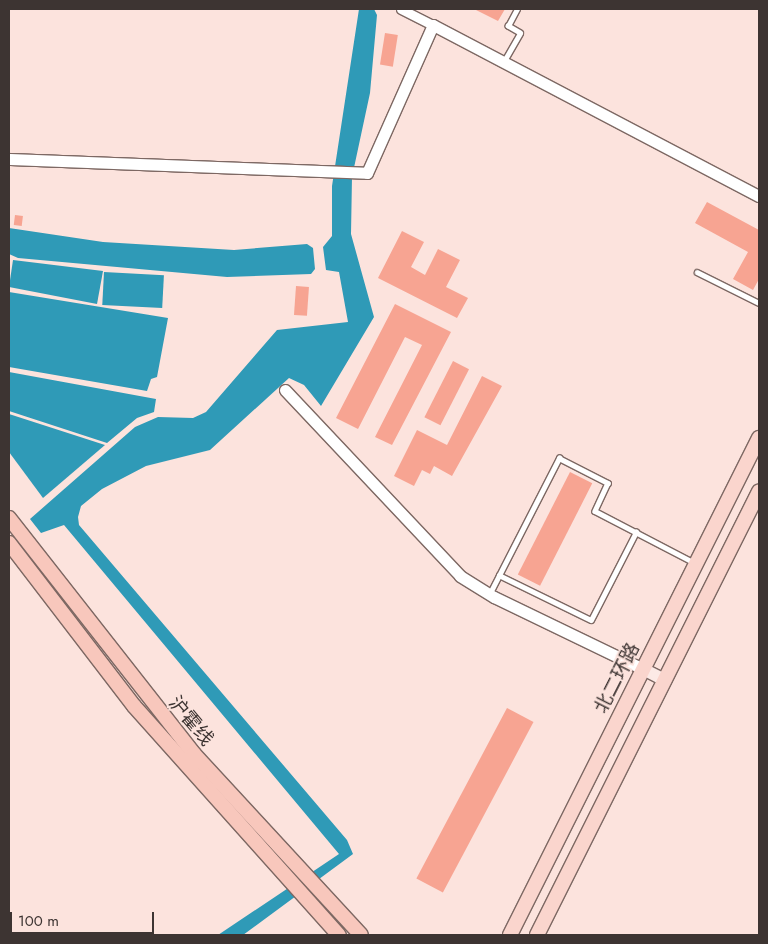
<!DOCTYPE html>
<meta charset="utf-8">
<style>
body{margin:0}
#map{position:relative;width:768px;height:944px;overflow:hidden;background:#fce3dd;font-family:Jost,"Noto Sans SC",sans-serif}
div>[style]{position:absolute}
.water>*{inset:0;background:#2f9ab7;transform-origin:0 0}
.building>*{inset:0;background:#f7a492;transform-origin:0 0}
.roads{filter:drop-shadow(1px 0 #7d6863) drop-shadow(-1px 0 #7d6863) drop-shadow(0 1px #7d6863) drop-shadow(0 -1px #7d6863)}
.service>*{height:4.5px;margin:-2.25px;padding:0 2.25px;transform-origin:2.25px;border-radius:2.25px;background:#fff}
.minor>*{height:9px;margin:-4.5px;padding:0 4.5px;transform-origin:4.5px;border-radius:4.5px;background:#fff}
.tertiary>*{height:11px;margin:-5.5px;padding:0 5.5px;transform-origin:5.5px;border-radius:5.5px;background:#fff}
.secondary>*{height:12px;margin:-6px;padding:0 6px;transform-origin:6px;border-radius:6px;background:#fceae6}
.primary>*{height:14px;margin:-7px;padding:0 7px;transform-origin:7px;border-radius:7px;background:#fad5cd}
.trunk>*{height:14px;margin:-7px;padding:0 7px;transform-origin:7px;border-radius:7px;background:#f8c7bc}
span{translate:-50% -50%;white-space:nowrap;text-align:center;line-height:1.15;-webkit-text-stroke:4px #fce3dd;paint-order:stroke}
.street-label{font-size:19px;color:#3d3432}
.frame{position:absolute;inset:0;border:10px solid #3d3432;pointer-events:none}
.scale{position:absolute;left:10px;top:912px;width:144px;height:22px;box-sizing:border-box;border:2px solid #3d3432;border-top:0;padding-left:6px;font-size:15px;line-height:18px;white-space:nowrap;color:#3d3432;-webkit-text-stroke:4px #fce3dd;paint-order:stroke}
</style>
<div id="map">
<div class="water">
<div style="clip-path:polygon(359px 9px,374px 9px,377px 15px,370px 93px,352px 177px,351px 234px,374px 317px,321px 406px,304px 385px,289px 378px,210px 450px,146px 466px,102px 489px,81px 506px,78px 517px,79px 525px,347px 840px,353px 854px,243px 935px,218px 935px,339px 854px,64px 525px,41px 533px,30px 519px,135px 427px,158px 417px,193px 418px,206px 412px,277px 330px,348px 322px,339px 272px,326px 270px,323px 247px,332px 236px,332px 186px)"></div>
<div style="clip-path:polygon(9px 228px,103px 242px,234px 250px,307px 244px,313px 248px,315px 269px,311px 274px,227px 277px,18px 258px,9px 254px)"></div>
<div style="clip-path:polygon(13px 260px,103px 271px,97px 304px,9px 287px)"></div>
<div style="left:104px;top:272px;width:60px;height:33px;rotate:3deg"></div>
<div style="clip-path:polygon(9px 292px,168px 318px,157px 377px,151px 379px,147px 391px,9px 367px)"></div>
<div style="clip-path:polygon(9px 372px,156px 399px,154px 412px,137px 418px,107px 443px,9px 411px)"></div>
<div style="clip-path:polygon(9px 414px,105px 445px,43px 498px,9px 452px)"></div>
</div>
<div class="building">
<div style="clip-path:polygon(474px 9px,505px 9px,498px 21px)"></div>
<div style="left:385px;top:33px;width:13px;height:32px;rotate:9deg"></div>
<div style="clip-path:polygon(707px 202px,759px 230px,759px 279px,753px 290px,733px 279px,748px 252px,695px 223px)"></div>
<div style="left:15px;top:215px;width:8px;height:10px;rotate:7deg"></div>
<div style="clip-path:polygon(402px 231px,424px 242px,411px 267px,425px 275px,438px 249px,460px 260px,446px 287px,468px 298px,457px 318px,378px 278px)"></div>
<div style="left:296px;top:286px;width:13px;height:29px;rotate:4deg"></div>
<div style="clip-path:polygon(395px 304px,451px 332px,392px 445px,375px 437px,422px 345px,405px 337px,358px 429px,336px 418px)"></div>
<div style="left:453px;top:361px;width:18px;height:63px;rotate:27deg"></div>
<div style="clip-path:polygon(482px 376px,502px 386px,452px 476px,434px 466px,430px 474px,422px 470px,414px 486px,394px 476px,417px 430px,447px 445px)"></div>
<div style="left:570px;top:472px;width:25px;height:115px;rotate:27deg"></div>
<div style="left:507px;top:708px;width:30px;height:193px;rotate:28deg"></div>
</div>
<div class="roads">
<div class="service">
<div style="left:504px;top:61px;width:32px;rotate:-60deg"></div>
<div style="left:520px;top:33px;width:14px;rotate:-150deg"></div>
<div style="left:508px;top:26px;width:19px;rotate:-62deg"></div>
<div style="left:697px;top:272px;width:69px;rotate:26.6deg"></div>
<div style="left:499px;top:575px;width:102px;rotate:26.1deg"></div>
<div style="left:591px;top:620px;width:99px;rotate:-62.9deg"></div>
<div style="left:490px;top:593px;width:152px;rotate:-62.9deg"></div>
<div style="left:559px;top:458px;width:55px;rotate:27deg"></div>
<div style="left:608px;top:483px;width:31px;rotate:115deg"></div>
<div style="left:595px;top:511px;width:113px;rotate:27.5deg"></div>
</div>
<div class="minor">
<div style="left:401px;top:9px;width:36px;rotate:27deg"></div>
</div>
<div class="tertiary">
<div style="left:9px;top:159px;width:358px;rotate:2.2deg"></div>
<div style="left:367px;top:173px;width:162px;rotate:-66deg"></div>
<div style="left:433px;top:25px;width:368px;rotate:27.7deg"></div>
<div style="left:285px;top:390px;width:255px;rotate:46.7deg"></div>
<div style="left:460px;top:576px;width:40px;rotate:32deg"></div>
<div style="left:494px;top:597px;width:165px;rotate:25.8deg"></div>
</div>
<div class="secondary">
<div style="left:643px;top:669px;width:25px;rotate:27deg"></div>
</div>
<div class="primary">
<div style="left:510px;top:935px;width:556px;rotate:-63.39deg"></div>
<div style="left:537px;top:935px;width:496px;rotate:-63.4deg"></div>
</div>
<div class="trunk">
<div style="left:9px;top:518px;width:300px;rotate:51.9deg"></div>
<div style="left:194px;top:754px;width:246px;rotate:47.3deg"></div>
<div style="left:9px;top:543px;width:205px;rotate:52.5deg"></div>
<div style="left:134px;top:706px;width:307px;rotate:48.2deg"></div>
</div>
</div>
<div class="street-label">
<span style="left:617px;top:678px;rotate:-63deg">北二环路</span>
<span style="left:191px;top:721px;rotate:50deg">沪霍线</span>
</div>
<div class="frame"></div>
<div class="scale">100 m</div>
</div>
